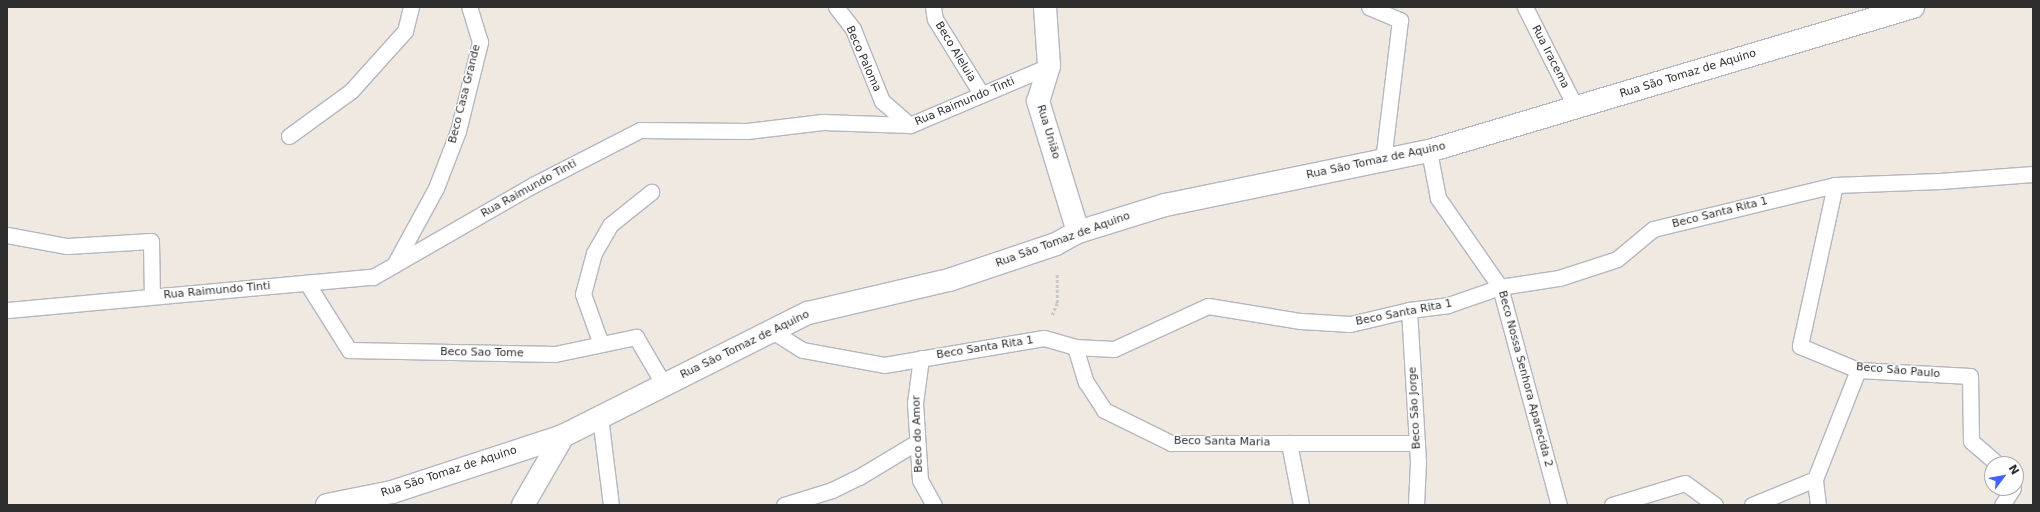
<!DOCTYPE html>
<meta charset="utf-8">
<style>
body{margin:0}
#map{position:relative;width:2040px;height:512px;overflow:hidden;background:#efe9e1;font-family:"DejaVu Sans",sans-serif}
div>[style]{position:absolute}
.path>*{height:2.5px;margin-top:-1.25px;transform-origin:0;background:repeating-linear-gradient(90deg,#c9c9c9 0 3px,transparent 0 5px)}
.roads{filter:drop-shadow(1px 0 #b4b7c1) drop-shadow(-1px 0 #b4b7c1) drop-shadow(0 1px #b4b7c1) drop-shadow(0 -1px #b4b7c1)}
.lane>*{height:15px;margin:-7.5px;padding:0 7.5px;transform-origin:7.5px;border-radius:7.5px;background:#fff}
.street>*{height:22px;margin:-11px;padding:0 11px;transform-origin:11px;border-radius:11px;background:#fff}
span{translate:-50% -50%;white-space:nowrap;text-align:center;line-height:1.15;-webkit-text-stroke:3px #fff;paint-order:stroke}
.street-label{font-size:11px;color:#2e2e2e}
.frame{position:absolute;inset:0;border:8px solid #2e2e2e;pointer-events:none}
.north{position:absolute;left:1984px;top:456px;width:40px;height:40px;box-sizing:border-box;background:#fff;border:1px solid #ababab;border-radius:50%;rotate:58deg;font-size:11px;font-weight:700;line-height:16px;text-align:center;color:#2e2e2e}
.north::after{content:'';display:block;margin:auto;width:14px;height:18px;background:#4264fb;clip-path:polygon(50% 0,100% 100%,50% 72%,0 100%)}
</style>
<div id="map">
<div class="path">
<div style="left:1052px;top:315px;width:13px;rotate:-67deg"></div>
<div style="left:1057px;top:303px;width:30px;rotate:-90deg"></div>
</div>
<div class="roads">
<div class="lane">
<div style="left:836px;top:7px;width:28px;rotate:52deg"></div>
<div style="left:853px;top:29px;width:78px;rotate:68.1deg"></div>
<div style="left:882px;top:101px;width:37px;rotate:41deg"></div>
<div style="left:933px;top:7px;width:12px;rotate:81deg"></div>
<div style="left:935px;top:19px;width:89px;rotate:58.3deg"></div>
<div style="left:1369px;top:7px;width:34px;rotate:23deg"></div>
<div style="left:1400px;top:20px;width:141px;rotate:96.9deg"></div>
<div style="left:1525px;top:7px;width:113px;rotate:63.2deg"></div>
<div style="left:289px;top:136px;width:77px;rotate:-36deg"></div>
<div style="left:351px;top:91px;width:81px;rotate:-48deg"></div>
<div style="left:405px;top:31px;width:25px;rotate:-76deg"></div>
<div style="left:1429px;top:151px;width:48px;rotate:79.2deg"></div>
<div style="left:1438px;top:198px;width:108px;rotate:55.1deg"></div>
<div style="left:1500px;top:287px;width:226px;rotate:74.9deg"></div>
<div style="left:1835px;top:185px;width:165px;rotate:102.3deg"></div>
<div style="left:1800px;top:346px;width:63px;rotate:22.5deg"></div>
<div style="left:1858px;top:370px;width:112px;rotate:3.1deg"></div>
<div style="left:1970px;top:376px;width:65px;rotate:89.1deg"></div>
<div style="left:1971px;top:441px;width:35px;rotate:41deg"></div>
<div style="left:7px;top:235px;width:61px;rotate:10.4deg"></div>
<div style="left:67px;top:246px;width:84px;rotate:-3.4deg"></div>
<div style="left:151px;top:241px;width:55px;rotate:89deg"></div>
<div style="left:394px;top:265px;width:88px;rotate:-61.4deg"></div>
<div style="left:436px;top:188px;width:61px;rotate:-68.9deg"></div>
<div style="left:458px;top:131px;width:92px;rotate:-76.1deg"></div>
<div style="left:480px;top:42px;width:37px;rotate:-107deg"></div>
<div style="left:307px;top:283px;width:79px;rotate:57.9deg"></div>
<div style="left:349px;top:350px;width:206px;rotate:1.1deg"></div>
<div style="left:555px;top:354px;width:83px;rotate:-11.9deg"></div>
<div style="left:636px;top:337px;width:56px;rotate:59.7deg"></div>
<div style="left:7px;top:310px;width:367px;rotate:-5.2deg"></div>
<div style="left:373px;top:277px;width:185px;rotate:-29.9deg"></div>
<div style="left:533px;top:185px;width:120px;rotate:-27.2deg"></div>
<div style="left:640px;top:130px;width:107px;rotate:0.5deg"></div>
<div style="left:747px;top:131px;width:76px;rotate:-6.8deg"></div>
<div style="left:822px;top:122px;width:88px;rotate:2deg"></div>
<div style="left:910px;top:125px;width:151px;rotate:-23deg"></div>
<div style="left:1409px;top:310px;width:152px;rotate:86.6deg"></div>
<div style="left:1418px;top:462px;width:43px;rotate:92.7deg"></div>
<div style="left:772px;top:331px;width:36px;rotate:32deg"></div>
<div style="left:803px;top:350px;width:82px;rotate:10.5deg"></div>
<div style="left:884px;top:365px;width:162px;rotate:-9.6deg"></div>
<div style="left:1044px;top:338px;width:32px;rotate:16deg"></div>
<div style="left:1075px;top:347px;width:39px;rotate:3deg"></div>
<div style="left:1114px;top:349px;width:103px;rotate:-24.6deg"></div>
<div style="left:1208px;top:306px;width:94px;rotate:9.2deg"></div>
<div style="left:1301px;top:321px;width:49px;rotate:3.5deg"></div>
<div style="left:1350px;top:324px;width:61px;rotate:-13.3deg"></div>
<div style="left:1409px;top:310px;width:39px;rotate:-7deg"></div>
<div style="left:1448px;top:305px;width:55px;rotate:-19.1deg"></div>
<div style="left:1500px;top:287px;width:60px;rotate:-8.7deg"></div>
<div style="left:1559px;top:278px;width:61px;rotate:-18.1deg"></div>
<div style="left:1617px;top:259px;width:47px;rotate:-39.8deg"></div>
<div style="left:1653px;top:229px;width:187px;rotate:-13.6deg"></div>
<div style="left:1835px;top:185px;width:105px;rotate:-2.2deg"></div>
<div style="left:1940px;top:181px;width:93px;rotate:-4.3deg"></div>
<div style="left:601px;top:344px;width:53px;rotate:-109.8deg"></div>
<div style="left:583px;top:294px;width:42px;rotate:-75deg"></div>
<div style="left:594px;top:253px;width:32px;rotate:-60deg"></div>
<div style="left:610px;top:225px;width:53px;rotate:-38.8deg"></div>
<div style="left:1075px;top:347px;width:37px;rotate:73deg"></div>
<div style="left:1086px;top:382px;width:33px;rotate:57deg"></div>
<div style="left:1104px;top:410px;width:75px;rotate:26.2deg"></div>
<div style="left:1171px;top:443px;width:246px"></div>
<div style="left:921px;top:358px;width:45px;rotate:97.6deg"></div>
<div style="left:915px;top:403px;width:77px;rotate:86.3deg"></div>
<div style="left:920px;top:480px;width:29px;rotate:61deg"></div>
<div style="left:600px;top:417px;width:89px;rotate:82.9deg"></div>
<div style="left:1289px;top:443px;width:63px;rotate:79deg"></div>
<div style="left:784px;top:505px;width:50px;rotate:-17.4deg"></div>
<div style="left:832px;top:490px;width:30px;rotate:-26deg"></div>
<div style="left:859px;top:477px;width:68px;rotate:-31.1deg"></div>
<div style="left:1612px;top:505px;width:76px;rotate:-16.8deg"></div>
<div style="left:1685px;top:483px;width:37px;rotate:36deg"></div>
<div style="left:1752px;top:505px;width:68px;rotate:-22.4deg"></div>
<div style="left:1818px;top:505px;width:26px;rotate:-97deg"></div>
<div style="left:1815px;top:479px;width:117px;rotate:-68.5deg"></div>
<div style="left:2002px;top:505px;width:20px;rotate:-57deg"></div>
</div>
<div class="street">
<div style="left:1045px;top:7px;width:59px;rotate:86.1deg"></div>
<div style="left:1049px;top:66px;width:37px;rotate:107deg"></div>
<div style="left:1038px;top:101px;width:137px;rotate:73deg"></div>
<div style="left:327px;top:505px;width:66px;rotate:-11.3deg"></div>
<div style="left:392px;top:492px;width:180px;rotate:-18.1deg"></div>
<div style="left:563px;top:436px;width:274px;rotate:-26.7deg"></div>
<div style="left:808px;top:313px;width:145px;rotate:-13.2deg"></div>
<div style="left:949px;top:280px;width:113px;rotate:-18.6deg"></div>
<div style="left:1056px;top:244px;width:25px;rotate:-29deg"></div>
<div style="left:1078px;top:232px;width:91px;rotate:-17.2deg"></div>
<div style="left:1165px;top:205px;width:269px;rotate:-11.6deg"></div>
<div style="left:1429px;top:151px;width:505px;rotate:-16.57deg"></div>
<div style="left:523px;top:505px;width:80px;rotate:-59.9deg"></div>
</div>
</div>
<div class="street-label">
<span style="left:955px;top:52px;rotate:59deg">Beco Aleluia</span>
<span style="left:1550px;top:57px;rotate:63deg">Rua Iracema</span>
<span style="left:863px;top:59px;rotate:66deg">Beco Paloma</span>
<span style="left:1688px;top:74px;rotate:-17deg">Rua São Tomaz de Aquino</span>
<span style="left:465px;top:94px;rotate:-76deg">Beco Casa Grande</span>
<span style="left:965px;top:102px;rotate:-23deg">Rua Raimundo Tinti</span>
<span style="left:1048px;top:132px;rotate:73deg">Rua União</span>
<span style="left:1376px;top:161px;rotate:-12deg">Rua São Tomaz de Aquino</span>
<span style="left:529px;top:189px;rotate:-29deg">Rua Raimundo Tinti</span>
<span style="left:1720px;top:213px;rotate:-14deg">Beco Santa Rita 1</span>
<span style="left:1063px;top:240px;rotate:-20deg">Rua São Tomaz de Aquino</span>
<span style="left:217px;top:291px;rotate:-5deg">Rua Raimundo Tinti</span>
<span style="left:1404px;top:313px;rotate:-11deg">Beco Santa Rita 1</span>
<span style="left:745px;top:345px;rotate:-26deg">Rua São Tomaz de Aquino</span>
<span style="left:985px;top:348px;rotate:-9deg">Beco Santa Rita 1</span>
<span style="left:482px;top:353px;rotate:1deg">Beco Sao Tome</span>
<span style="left:1898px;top:371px;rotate:5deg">Beco São Paulo</span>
<span style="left:1525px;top:379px;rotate:75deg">Beco Nossa Senhora Aparecida 2</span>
<span style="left:1415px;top:408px;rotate:-93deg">Beco São Jorge</span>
<span style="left:918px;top:434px;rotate:-92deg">Beco do Amor</span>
<span style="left:1222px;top:442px;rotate:1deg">Beco Santa Maria</span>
<span style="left:449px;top:472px;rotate:-18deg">Rua São Tomaz de Aquino</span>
</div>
<div class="frame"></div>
<div class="north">N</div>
</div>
